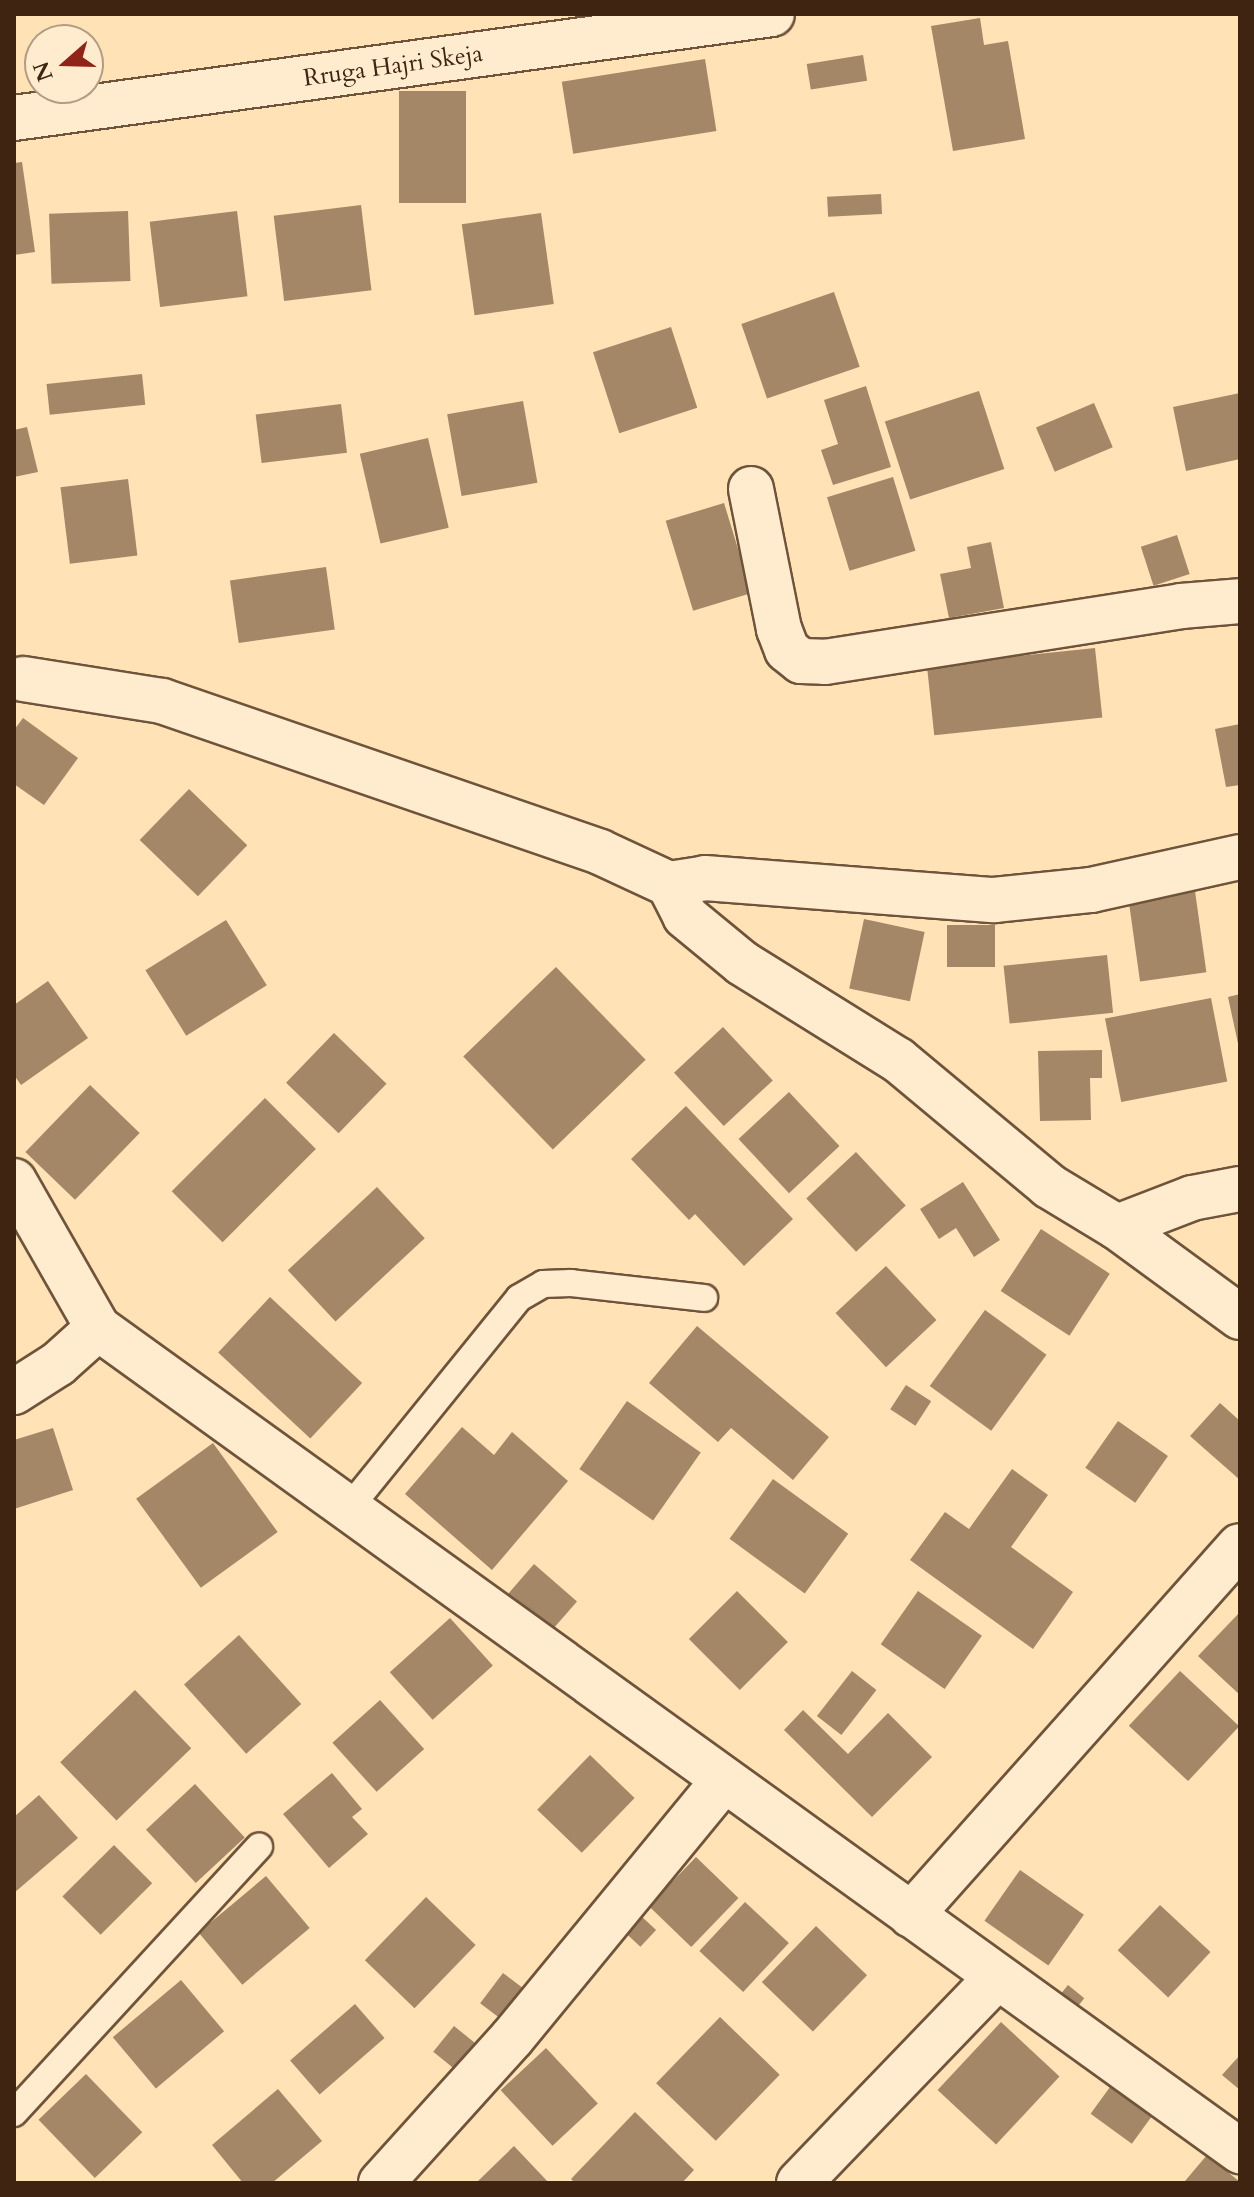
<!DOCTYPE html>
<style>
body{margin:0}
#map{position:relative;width:1254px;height:2197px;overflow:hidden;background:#ffe2b5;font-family:Cardo,serif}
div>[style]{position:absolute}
.building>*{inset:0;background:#a38767;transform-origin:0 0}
.roads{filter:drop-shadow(2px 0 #6f543b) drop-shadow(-2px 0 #6f543b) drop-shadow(0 2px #6f543b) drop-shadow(0 -2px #6f543b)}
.lane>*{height:26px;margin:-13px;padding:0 13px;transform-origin:13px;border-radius:13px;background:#ffeccf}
.street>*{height:44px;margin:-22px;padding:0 22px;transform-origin:22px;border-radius:22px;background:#ffeccf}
.secondary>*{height:44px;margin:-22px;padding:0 22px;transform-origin:22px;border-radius:22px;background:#ffeccf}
span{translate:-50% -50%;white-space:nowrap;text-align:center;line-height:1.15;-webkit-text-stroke:6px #ffeccf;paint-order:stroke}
.street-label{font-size:24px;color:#3f2412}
.frame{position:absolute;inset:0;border:16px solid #3f2412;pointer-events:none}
.north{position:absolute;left:24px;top:24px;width:80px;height:80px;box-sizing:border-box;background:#ffeccf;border:2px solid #b29c83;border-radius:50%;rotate:250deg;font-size:22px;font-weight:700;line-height:32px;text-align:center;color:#3f2412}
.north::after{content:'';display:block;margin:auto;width:28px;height:36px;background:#8f2418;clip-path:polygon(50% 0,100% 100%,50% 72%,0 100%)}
</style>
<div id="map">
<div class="building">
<div style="clip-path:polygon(980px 18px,984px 45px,1008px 41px,1025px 139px,953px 151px,931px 26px)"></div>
<div style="left:863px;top:55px;width:26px;height:57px;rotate:81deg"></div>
<div style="left:705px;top:59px;width:73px;height:145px;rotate:81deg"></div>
<div style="left:399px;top:91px;width:67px;height:112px"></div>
<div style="clip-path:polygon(22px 162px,35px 252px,14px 255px,14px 163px)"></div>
<div style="left:881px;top:194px;width:20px;height:54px;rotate:87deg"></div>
<div style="left:361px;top:205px;width:86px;height:88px;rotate:83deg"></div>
<div style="left:128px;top:211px;width:70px;height:79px;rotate:88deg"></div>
<div style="left:237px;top:211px;width:86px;height:88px;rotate:83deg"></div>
<div style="left:541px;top:213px;width:92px;height:80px;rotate:82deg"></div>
<div style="left:834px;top:292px;width:79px;height:98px;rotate:71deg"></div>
<div style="left:671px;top:327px;width:85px;height:82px;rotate:72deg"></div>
<div style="left:142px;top:374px;width:31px;height:96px;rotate:84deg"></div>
<div style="clip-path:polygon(866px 386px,891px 467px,833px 485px,821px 450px,838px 444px,824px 400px)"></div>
<div style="left:979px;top:391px;width:82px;height:99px;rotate:72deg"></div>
<div style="clip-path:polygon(1240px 393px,1240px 459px,1186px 471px,1173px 407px)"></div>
<div style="left:523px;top:401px;width:83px;height:77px;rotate:80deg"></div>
<div style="left:1094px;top:403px;width:48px;height:63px;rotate:67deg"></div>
<div style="left:341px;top:404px;width:49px;height:86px;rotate:83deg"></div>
<div style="clip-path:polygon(27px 427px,38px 472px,14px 477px,14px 430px)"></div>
<div style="left:428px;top:438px;width:92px;height:70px;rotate:77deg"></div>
<div style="left:893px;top:477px;width:77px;height:69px;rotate:73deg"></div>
<div style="left:128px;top:479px;width:77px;height:68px;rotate:83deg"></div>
<div style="left:724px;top:503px;width:94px;height:61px;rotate:73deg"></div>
<div style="left:1177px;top:535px;width:41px;height:38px;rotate:72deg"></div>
<div style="clip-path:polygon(991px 542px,1004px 608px,949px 618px,940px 574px,971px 568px,967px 547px)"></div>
<div style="left:326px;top:567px;width:63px;height:97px;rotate:82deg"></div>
<div style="left:1095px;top:648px;width:70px;height:169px;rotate:84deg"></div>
<div style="clip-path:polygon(23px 718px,78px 758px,44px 805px,14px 784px,14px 730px)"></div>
<div style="clip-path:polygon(1240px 724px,1240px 785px,1226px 787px,1215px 729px)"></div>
<div style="left:189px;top:789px;width:81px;height:71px;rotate:44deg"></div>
<div style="left:1194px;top:884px;width:89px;height:67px;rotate:82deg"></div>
<div style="left:864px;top:919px;width:62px;height:71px;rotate:12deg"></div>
<div style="left:226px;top:920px;width:77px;height:95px;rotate:58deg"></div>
<div style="left:947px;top:925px;width:48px;height:42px"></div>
<div style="left:1107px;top:955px;width:58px;height:104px;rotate:84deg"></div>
<div style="left:556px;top:967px;width:129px;height:129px;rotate:46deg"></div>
<div style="clip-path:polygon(48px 981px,88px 1038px,21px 1085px,14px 1075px,14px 1005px)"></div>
<div style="clip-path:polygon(1240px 994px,1240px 1048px,1239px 1048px,1228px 997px)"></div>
<div style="left:1211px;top:998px;width:85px;height:108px;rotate:79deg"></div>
<div style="left:723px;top:1027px;width:73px;height:67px;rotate:47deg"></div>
<div style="left:334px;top:1033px;width:73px;height:69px;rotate:44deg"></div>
<div style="clip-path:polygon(1102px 1050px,1102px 1078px,1090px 1078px,1091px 1120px,1040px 1121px,1038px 1051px)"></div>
<div style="left:90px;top:1085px;width:69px;height:93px;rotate:44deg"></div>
<div style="left:789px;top:1092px;width:74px;height:69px;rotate:47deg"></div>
<div style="left:265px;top:1098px;width:72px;height:132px;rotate:45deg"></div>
<div style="clip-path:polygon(686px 1106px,793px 1219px,744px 1266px,695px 1214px,689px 1220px,631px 1159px)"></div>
<div style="left:856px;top:1152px;width:73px;height:68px;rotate:47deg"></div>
<div style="clip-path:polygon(963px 1182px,1000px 1240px,974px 1257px,956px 1228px,939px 1239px,920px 1209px)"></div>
<div style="left:377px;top:1187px;width:70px;height:122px;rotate:47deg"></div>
<div style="left:1041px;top:1229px;width:82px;height:74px;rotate:33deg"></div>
<div style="left:886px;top:1266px;width:74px;height:69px;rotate:47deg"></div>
<div style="left:270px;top:1297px;width:126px;height:76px;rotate:43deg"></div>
<div style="left:985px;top:1310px;width:76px;height:94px;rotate:36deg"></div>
<div style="clip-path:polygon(697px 1326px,829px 1437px,793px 1480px,731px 1428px,718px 1442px,649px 1383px)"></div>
<div style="left:906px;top:1385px;width:30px;height:29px;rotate:33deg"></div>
<div style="left:627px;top:1401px;width:90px;height:83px;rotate:35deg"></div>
<div style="clip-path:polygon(1220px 1403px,1240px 1421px,1240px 1480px,1190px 1436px)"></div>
<div style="left:1118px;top:1421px;width:61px;height:57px;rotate:35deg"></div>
<div style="clip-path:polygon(462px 1427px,494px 1455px,512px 1432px,568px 1481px,492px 1570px,405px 1494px)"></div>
<div style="clip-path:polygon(53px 1428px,73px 1490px,14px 1509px,14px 1440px)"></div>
<div style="left:213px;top:1443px;width:110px;height:95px;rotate:54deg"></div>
<div style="clip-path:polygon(1012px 1469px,1048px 1495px,1011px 1547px,1073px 1592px,1033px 1649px,910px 1560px,945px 1512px,969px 1529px)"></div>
<div style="left:773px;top:1479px;width:93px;height:74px;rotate:36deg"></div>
<div style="left:534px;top:1564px;width:57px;height:41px;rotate:41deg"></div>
<div style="left:737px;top:1591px;width:72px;height:68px;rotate:45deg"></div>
<div style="left:918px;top:1591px;width:78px;height:65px;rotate:35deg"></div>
<div style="clip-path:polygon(1240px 1612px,1240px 1695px,1198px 1656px)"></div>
<div style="left:450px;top:1618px;width:64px;height:81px;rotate:48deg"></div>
<div style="left:239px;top:1635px;width:93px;height:74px;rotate:48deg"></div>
<div style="left:852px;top:1671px;width:31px;height:57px;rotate:38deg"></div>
<div style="left:1180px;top:1671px;width:81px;height:75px;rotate:43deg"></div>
<div style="left:135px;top:1690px;width:81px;height:104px;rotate:46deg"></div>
<div style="left:380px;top:1700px;width:66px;height:64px;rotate:48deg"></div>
<div style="clip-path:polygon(803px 1710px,848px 1754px,888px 1713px,932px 1757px,872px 1817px,784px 1730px)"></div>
<div style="left:590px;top:1755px;width:62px;height:76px;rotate:44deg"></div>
<div style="clip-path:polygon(332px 1773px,362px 1809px,352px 1817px,368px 1834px,329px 1868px,283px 1814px)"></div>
<div style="left:195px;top:1784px;width:73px;height:67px;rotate:47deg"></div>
<div style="clip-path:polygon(39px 1795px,78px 1838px,14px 1893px,14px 1817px)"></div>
<div style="left:114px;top:1845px;width:54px;height:73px;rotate:45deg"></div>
<div style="left:696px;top:1857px;width:59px;height:68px;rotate:44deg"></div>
<div style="left:1020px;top:1870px;width:78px;height:62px;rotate:35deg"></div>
<div style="left:266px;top:1876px;width:68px;height:88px;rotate:50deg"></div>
<div style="left:426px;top:1897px;width:69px;height:88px;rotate:44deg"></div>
<div style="left:745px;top:1902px;width:60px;height:67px;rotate:43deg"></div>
<div style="left:1160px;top:1905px;width:69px;height:62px;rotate:43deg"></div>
<div style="left:640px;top:1915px;width:22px;height:23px;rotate:43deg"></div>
<div style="left:816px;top:1926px;width:71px;height:78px;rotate:44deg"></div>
<div style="left:503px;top:1973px;width:36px;height:38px;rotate:37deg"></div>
<div style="left:181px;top:1980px;width:67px;height:89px;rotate:50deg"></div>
<div style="left:1068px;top:1985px;width:21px;height:18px;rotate:39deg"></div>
<div style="left:355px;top:2004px;width:45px;height:86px;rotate:49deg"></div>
<div style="left:720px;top:2017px;width:83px;height:92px;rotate:44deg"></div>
<div style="left:1001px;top:2022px;width:80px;height:93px;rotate:43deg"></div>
<div style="left:454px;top:2026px;width:35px;height:33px;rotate:39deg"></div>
<div style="left:546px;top:2048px;width:76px;height:62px;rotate:47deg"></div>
<div style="clip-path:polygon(1240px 2055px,1240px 2090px,1222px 2075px)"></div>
<div style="left:86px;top:2074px;width:81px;height:66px;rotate:46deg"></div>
<div style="left:1110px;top:2087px;width:51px;height:33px;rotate:36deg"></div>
<div style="clip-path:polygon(278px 2089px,322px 2141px,272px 2183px,243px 2183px,212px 2145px)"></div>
<div style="clip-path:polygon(635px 2112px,694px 2170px,682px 2183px,575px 2183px,571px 2179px)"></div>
<div style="clip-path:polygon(514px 2146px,549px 2183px,476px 2183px)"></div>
<div style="clip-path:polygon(1207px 2155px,1240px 2182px,1240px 2183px,1185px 2181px)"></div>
</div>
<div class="roads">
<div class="lane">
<div style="left:349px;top:1508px;width:270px;rotate:-51deg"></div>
<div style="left:519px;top:1298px;width:28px;rotate:-30deg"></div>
<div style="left:543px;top:1284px;width:28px;rotate:-2deg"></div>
<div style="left:571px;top:1283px;width:134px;rotate:6.4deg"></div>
<div style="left:14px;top:2113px;width:362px;rotate:-47.4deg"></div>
</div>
<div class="street">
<div style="left:751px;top:489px;width:143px;rotate:78.7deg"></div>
<div style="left:779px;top:629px;width:22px;rotate:69deg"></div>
<div style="left:787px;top:650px;width:18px;rotate:38deg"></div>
<div style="left:801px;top:661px;width:24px;rotate:2deg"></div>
<div style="left:825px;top:662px;width:360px;rotate:-8.9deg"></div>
<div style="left:1181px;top:606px;width:59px;rotate:-4.8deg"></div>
<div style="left:23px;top:679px;width:141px;rotate:9deg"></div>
<div style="left:162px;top:701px;width:463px;rotate:19deg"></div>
<div style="left:600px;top:852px;width:76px;rotate:24.9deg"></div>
<div style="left:669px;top:884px;width:36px;rotate:-9deg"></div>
<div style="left:705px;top:878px;width:290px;rotate:4.4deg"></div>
<div style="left:994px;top:900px;width:98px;rotate:-5.9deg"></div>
<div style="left:1091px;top:890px;width:153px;rotate:-12.5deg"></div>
<div style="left:669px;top:884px;width:36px;rotate:63deg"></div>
<div style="left:685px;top:916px;width:74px;rotate:39.5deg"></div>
<div style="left:742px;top:963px;width:184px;rotate:31.9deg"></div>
<div style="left:898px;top:1060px;width:197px;rotate:39.8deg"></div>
<div style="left:1049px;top:1186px;width:79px;rotate:31.1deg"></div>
<div style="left:1117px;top:1227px;width:152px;rotate:36.2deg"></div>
<div style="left:14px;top:1181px;width:169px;rotate:60.3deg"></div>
<div style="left:98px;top:1328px;width:1408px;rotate:35.78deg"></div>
<div style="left:1117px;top:1227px;width:80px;rotate:-21.1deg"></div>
<div style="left:1192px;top:1198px;width:49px;rotate:-10.6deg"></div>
<div style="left:14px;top:1392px;width:52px;rotate:-32.5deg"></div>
<div style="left:58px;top:1364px;width:54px;rotate:-42deg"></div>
<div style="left:911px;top:1915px;width:494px;rotate:-48.3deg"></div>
<div style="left:381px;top:2183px;width:195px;rotate:-47.9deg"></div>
<div style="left:512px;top:2038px;width:334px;rotate:-50.6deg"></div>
<div style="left:799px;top:2183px;width:286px;rotate:-46.1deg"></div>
</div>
<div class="secondary">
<div style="left:14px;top:118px;width:765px;rotate:-7.81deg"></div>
</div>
</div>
<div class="street-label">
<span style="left:393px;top:66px;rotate:-8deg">Rruga Hajri Skeja</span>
</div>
<div class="frame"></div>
<div class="north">N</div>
</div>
